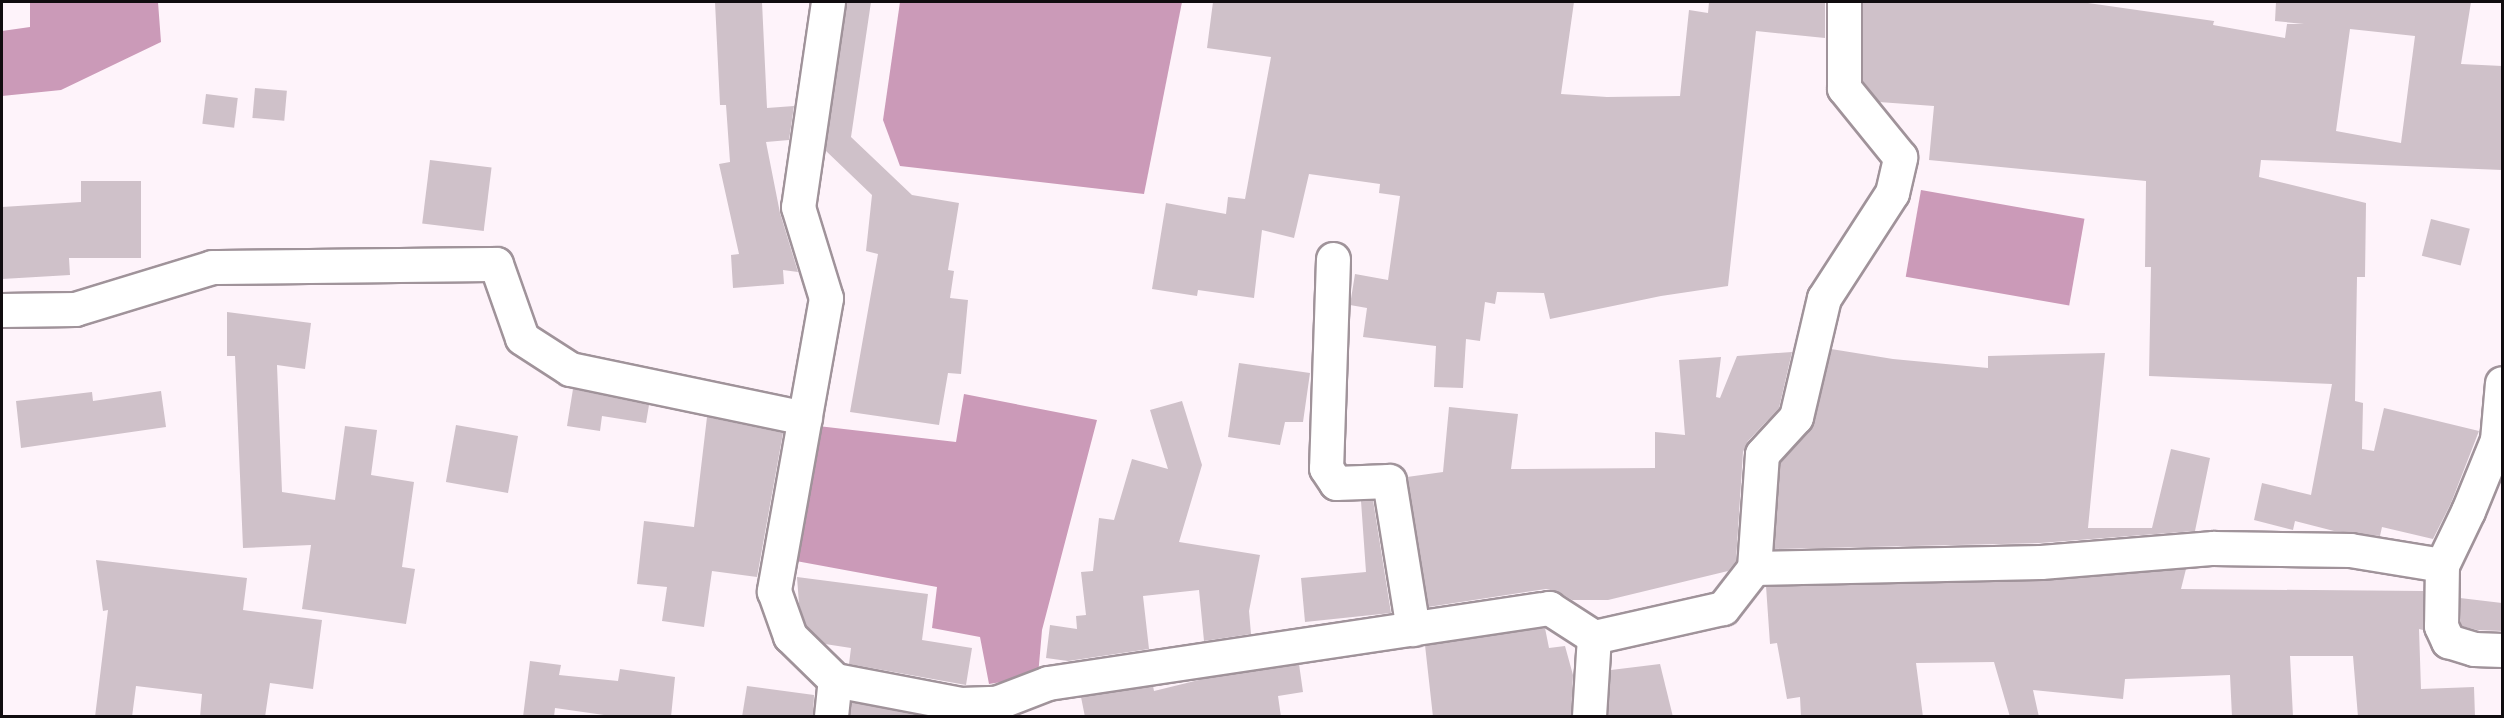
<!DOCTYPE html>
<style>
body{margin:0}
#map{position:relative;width:2504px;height:718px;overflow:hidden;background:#fef3fa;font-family:"DejaVu Sans",sans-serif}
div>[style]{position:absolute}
.water>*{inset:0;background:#cb9ab8;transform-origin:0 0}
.building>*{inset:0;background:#cfc1c9;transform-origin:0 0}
.roads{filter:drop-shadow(2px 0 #a0939a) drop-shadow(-2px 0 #a0939a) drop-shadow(0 2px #a0939a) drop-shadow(0 -2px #a0939a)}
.minor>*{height:33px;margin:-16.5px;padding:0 16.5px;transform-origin:16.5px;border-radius:16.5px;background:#fff}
span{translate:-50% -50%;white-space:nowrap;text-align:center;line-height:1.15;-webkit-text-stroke:4.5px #fff;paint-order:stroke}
.frame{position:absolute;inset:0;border:3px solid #100c0f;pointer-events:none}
</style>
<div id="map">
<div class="water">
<div style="clip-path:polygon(30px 2px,158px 2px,161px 42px,61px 90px,2px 96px,2px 31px,30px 27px)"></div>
<div style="clip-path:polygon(900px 2px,1182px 2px,1144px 194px,900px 166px,883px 120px)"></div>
<div style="left:1921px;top:190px;width:166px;height:88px;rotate:10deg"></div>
<div style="clip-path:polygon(964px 394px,1097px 420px,1042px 630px,1038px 676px,989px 684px,980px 637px,932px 628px,937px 587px,796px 561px,818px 426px,956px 442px)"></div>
</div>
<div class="building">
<div style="clip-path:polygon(715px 2px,762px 2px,767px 108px,794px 106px,789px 140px,766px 142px,780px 213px,798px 272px,783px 270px,784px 284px,733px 288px,731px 255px,739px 254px,719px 164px,730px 162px,726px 105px,720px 105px)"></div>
<div style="clip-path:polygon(846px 2px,871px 2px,851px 137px,912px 195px,959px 203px,948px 270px,954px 271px,950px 298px,968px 300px,961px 374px,948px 373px,939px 425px,850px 412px,878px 254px,866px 251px,872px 195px,825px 150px)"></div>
<div style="clip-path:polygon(1213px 2px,1574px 2px,1561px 94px,1607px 97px,1680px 96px,1689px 10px,1708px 13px,1709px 2px,1825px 2px,1825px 38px,1756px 31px,1728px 286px,1661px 296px,1550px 319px,1544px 293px,1497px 292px,1495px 304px,1485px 302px,1480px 341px,1466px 339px,1463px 388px,1434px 387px,1436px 346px,1363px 337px,1367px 308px,1350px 305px,1355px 274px,1388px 280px,1400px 196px,1379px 193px,1380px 184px,1309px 174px,1294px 238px,1262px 230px,1254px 298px,1198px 290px,1197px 296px,1152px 289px,1166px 203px,1226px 214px,1228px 197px,1245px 199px,1271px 57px,1207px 48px)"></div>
<div style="clip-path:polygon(evenodd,1863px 2px,2081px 2px,2214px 21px,2213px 25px,2285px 38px,2287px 24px,2304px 24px,2275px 21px,2276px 2px,2471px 2px,2461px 64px,2502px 66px,2502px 170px,2261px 160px,2259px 177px,2366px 203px,2365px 277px,2357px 277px,2356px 338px,2355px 401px,2363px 403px,2362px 449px,2374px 451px,2384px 408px,2479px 431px,2451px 503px,2433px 539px,2382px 527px,2380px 536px,2334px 531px,2295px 521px,2293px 530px,2254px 520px,2262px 483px,2311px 495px,2332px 384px,2149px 376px,2151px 267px,2145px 267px,2146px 181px,1929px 160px,1934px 106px,1879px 102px,1863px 81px,1863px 2px,2350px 29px,2415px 36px,2401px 143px,2336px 131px,2350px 29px)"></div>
<div style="left:255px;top:88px;width:32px;height:30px;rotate:5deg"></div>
<div style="left:206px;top:94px;width:32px;height:30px;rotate:7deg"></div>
<div style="left:430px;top:160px;width:62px;height:64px;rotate:7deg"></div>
<div style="clip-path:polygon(81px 181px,141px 181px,141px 258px,69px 258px,70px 275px,2px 279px,2px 207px,81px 202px)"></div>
<div style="left:2431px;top:219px;width:40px;height:38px;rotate:14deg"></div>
<div style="clip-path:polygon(227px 312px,311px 323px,305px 369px,277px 365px,282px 492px,335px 500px,345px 426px,377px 430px,371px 475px,414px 482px,402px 567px,415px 569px,406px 624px,302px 609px,311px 545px,243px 548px,235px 356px,227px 356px)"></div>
<div style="clip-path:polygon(1831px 349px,1893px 359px,1988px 368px,1988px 356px,2105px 353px,2088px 528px,2152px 528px,2171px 449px,2210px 458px,2195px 531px,2040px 543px,1774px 549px,1780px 462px,1814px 422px)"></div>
<div style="clip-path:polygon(1792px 352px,1779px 408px,1748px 441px,1743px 452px,1736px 561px,1728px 571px,1608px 600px,1572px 600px,1559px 592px,1546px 589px,1428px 607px,1407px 477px,1443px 472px,1449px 407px,1518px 414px,1511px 469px,1655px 468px,1655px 432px,1685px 435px,1679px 360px,1721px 357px,1716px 397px,1720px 398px,1737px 356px)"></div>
<div style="clip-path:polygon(1239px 363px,1310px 373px,1303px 422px,1285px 422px,1280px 445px,1228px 437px)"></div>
<div style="clip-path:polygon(573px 389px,649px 405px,646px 423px,602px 416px,600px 431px,567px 426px)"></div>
<div style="clip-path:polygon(161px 391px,166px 427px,21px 448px,16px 401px,92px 392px,93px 401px)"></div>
<div style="clip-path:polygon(1182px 401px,1202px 465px,1179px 542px,1260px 555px,1249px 611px,1251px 634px,1204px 641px,1199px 590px,1143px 596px,1149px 649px,1068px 661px,1046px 658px,1050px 625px,1077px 629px,1076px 616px,1086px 615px,1081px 572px,1093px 571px,1099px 518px,1114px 520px,1132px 459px,1168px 469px,1150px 410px)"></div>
<div style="clip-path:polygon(707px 417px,783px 433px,757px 577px,712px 571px,704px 627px,662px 621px,667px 587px,637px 584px,644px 521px,694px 527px)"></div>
<div style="left:456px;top:425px;width:63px;height:58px;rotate:10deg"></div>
<div style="clip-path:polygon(1373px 500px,1391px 613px,1305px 622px,1301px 578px,1366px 572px,1361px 501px)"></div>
<div style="clip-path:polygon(96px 560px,247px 578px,243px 610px,322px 620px,313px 689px,270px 683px,265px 717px,200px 717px,202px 694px,136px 686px,132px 717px,95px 717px,108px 610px,103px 611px)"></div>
<div style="clip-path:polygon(2186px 569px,2181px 589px,2423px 591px,2423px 630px,2419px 629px,2421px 689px,2474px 687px,2475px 717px,2358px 717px,2353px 656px,2290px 656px,2293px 717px,2232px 717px,2230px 675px,2125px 679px,2123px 699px,2033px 690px,2039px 717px,2010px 717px,1994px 662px,1916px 663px,1923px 717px,1801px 717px,1800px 697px,1787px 699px,1777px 643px,1770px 644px,1766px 586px,2041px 581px)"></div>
<div style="clip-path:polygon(797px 577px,928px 594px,922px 640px,972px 648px,966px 685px,849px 664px,851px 648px,825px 644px,806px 626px,799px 604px)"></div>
<div style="clip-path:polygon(2460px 598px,2502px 603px,2502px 631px,2477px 630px,2461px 626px)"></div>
<div style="clip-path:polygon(1545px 628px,1549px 648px,1565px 646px,1573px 675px,1571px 717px,1433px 717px,1425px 645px)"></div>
<div style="clip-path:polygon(530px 661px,561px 665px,559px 675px,618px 681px,620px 669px,675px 677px,671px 717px,618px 717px,555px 708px,554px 717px,523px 717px)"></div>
<div style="clip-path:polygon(1299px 664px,1303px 692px,1278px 696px,1281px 717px,1085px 717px,1081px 697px,1153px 686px,1154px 691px,1207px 678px)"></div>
<div style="clip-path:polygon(1660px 664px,1673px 717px,1608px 717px,1611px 670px)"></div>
<div style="clip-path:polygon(747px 686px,814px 695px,813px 717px,742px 717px)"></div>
<div style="clip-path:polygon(851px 702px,926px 717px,850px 717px)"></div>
</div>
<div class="roads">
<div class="minor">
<div style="left:828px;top:2px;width:207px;rotate:98.3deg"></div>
<div style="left:798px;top:207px;width:95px;rotate:72.9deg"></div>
<div style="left:826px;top:298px;width:298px;rotate:100.1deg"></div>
<div style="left:774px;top:591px;width:48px;rotate:70.4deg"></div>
<div style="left:790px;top:636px;width:63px;rotate:44.4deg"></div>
<div style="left:835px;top:680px;width:128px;rotate:10.8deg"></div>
<div style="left:961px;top:704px;width:35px;rotate:-2deg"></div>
<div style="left:996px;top:703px;width:56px;rotate:-21deg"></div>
<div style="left:1048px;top:683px;width:507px;rotate:-8.51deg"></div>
<div style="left:1549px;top:608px;width:54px;rotate:32.8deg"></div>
<div style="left:1594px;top:637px;width:132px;rotate:-12.7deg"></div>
<div style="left:1723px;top:608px;width:51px;rotate:-52.2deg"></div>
<div style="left:1754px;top:568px;width:287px;rotate:-1.2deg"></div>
<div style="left:2041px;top:562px;width:173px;rotate:-4.7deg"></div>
<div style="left:2213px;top:548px;width:137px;rotate:0.8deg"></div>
<div style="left:2350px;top:550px;width:93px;rotate:9.3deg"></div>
<div style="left:2442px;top:565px;width:61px;rotate:90.9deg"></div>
<div style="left:2441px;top:626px;width:17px;rotate:65deg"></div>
<div style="left:2448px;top:641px;width:27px;rotate:17deg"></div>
<div style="left:2474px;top:649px;width:28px;rotate:2deg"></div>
<div style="left:1333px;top:259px;width:209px;rotate:91.9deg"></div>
<div style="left:1326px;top:468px;width:18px;rotate:56deg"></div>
<div style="left:1336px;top:483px;width:53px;rotate:-2.2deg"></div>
<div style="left:1389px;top:481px;width:150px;rotate:80.8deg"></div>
<div style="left:2px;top:310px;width:73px;rotate:-0.8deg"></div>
<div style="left:75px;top:309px;width:143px;rotate:-17deg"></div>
<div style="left:212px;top:267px;width:284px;rotate:-0.6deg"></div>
<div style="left:496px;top:264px;width:78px;rotate:70.6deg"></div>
<div style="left:522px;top:338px;width:57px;rotate:32.9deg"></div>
<div style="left:570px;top:369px;width:240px;rotate:11.8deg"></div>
<div style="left:2442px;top:565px;width:60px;rotate:-64.3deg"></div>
<div style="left:2468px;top:511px;width:77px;rotate:-67.8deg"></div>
<div style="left:2497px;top:440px;width:57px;rotate:-85deg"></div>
<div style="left:1754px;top:568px;width:114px;rotate:-86deg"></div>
<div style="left:1762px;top:454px;width:50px;rotate:-47.4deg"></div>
<div style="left:1796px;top:417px;width:122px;rotate:-76.8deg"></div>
<div style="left:1824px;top:298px;width:125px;rotate:-57.1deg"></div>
<div style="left:1892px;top:193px;width:37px;rotate:-77deg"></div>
<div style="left:1900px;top:157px;width:89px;rotate:-129.1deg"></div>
<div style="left:1844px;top:88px;width:86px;rotate:-90deg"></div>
<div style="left:831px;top:716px;width:36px;rotate:-84deg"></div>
<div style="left:1589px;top:716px;width:79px;rotate:-86.4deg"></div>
</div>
</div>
<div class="frame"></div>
</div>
